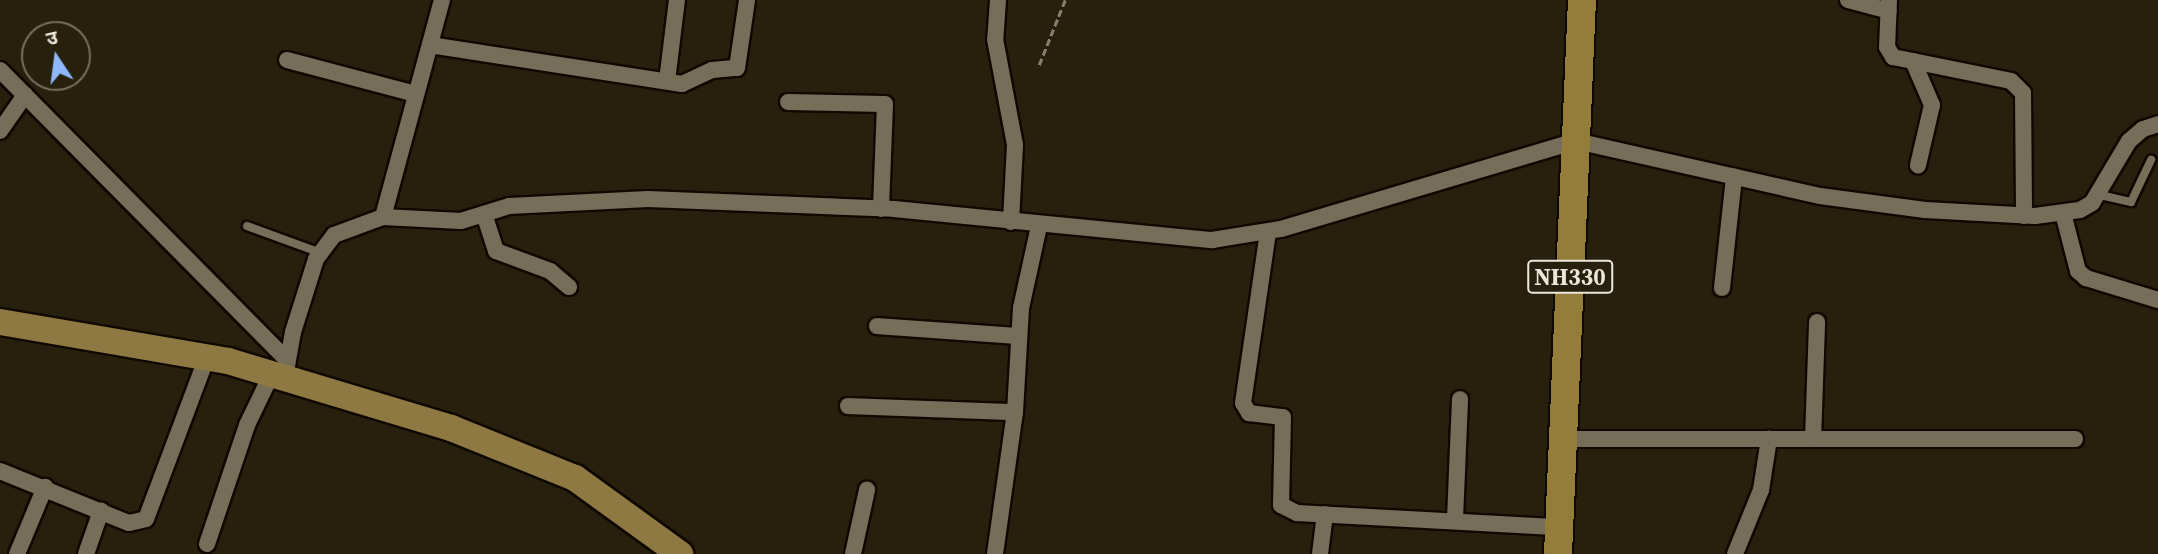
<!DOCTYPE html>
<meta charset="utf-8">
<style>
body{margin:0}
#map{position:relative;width:2158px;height:554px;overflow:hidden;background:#27200d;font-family:"Source Serif 4","Noto Sans Devanagari",serif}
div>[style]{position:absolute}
.path>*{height:2.5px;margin-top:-1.25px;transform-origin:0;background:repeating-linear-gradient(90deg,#868070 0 7px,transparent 0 10.5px)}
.roads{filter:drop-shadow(2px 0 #100900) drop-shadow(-2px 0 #100900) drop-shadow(0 2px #100900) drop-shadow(0 -2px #100900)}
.service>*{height:8px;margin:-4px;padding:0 4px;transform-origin:4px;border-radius:4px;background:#766e58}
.minor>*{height:16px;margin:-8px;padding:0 8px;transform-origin:8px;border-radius:8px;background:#766e58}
.primary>*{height:26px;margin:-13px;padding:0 13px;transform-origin:13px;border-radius:13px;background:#8d7941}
.trunk>*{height:28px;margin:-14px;padding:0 14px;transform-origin:14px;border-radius:14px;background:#947d39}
span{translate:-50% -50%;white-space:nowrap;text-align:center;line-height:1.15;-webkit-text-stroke:5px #27200d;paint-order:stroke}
.shield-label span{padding:2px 5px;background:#27200d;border:2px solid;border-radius:5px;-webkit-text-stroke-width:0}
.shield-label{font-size:23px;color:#ede8dc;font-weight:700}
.north{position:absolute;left:21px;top:21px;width:70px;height:70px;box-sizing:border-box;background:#27200d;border:2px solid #767060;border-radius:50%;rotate:347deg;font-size:19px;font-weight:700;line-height:28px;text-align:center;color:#ede8dc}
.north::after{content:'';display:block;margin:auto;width:24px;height:32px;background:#8eb9fd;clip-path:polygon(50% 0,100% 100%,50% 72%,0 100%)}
</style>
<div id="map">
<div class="path">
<div style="left:1039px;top:65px;width:70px;rotate:-68.2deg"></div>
</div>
<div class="roads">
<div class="service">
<div style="left:2100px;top:195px;width:32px;rotate:13deg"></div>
<div style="left:2131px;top:202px;width:47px;rotate:-64.5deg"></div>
<div style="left:247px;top:226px;width:79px;rotate:20deg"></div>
</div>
<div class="minor">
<div style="left:998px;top:0;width:39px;rotate:94deg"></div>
<div style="left:995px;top:39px;width:108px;rotate:79.3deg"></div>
<div style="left:1015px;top:145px;width:77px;rotate:93deg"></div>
<div style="left:1848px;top:0;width:42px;rotate:15deg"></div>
<div style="left:1889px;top:0;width:47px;rotate:92.4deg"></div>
<div style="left:1887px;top:47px;width:12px;rotate:59deg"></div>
<div style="left:1893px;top:57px;width:120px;rotate:11.5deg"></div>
<div style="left:2011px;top:81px;width:17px;rotate:45deg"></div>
<div style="left:2023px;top:93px;width:123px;rotate:89.5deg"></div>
<div style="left:430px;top:45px;width:255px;rotate:8.8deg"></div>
<div style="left:682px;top:84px;width:33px;rotate:-25deg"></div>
<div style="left:712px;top:70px;width:25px;rotate:-5deg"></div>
<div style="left:737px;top:68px;width:69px;rotate:-81.6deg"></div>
<div style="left:287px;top:60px;width:133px;rotate:14.8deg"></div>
<div style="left:1913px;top:61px;width:48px;rotate:66.6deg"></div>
<div style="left:1932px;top:105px;width:62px;rotate:103.1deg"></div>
<div style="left:0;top:70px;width:409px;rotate:45.3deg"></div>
<div style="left:667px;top:81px;width:82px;rotate:-83deg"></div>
<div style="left:788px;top:102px;width:97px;rotate:1.2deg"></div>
<div style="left:885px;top:104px;width:105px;rotate:92.2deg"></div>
<div style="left:0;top:131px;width:44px;rotate:-55.2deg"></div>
<div style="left:2063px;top:213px;width:60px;rotate:75.5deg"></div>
<div style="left:2078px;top:271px;width:11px;rotate:41deg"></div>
<div style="left:2086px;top:278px;width:75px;rotate:17deg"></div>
<div style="left:484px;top:214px;width:39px;rotate:72deg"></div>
<div style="left:496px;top:251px;width:58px;rotate:20.3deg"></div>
<div style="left:550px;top:271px;width:25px;rotate:40deg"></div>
<div style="left:383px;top:217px;width:225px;rotate:-74.8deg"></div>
<div style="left:1268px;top:232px;width:173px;rotate:98.3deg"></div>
<div style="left:1243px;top:403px;width:12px;rotate:59deg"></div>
<div style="left:1249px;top:413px;width:34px;rotate:7deg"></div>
<div style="left:1283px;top:417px;width:88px;rotate:91.3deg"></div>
<div style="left:1281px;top:505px;width:18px;rotate:27deg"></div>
<div style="left:1297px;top:513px;width:262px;rotate:3.1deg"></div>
<div style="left:1722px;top:288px;width:112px;rotate:-83.8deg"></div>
<div style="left:877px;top:326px;width:140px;rotate:4.1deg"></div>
<div style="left:285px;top:377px;width:46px;rotate:-79.9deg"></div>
<div style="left:293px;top:332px;width:77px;rotate:-72.5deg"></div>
<div style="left:316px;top:259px;width:30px;rotate:-53deg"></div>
<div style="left:334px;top:235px;width:52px;rotate:-20.2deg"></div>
<div style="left:383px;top:217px;width:78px;rotate:2.9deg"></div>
<div style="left:461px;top:221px;width:50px;rotate:-17.4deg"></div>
<div style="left:509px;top:206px;width:139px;rotate:-2.9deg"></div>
<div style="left:648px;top:199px;width:246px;rotate:2.3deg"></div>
<div style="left:894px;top:209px;width:320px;rotate:5.6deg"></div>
<div style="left:1212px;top:240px;width:70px;rotate:-9.1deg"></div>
<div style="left:1281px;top:229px;width:308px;rotate:-16.6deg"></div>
<div style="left:1576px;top:141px;width:250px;rotate:12.7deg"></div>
<div style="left:1820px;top:196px;width:106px;rotate:7.6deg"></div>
<div style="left:1925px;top:210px;width:110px;rotate:3.1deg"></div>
<div style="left:2035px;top:216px;width:45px;rotate:-7.6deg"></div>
<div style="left:2080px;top:210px;width:14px;rotate:-30deg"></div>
<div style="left:2092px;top:203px;width:72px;rotate:-59.2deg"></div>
<div style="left:2129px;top:141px;width:18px;rotate:-41deg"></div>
<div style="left:2143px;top:129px;width:16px;rotate:-18deg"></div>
<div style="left:848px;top:406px;width:167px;rotate:2.1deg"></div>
<div style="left:1562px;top:439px;width:513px"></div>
<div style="left:1813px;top:439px;width:117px;rotate:-88deg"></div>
<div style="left:0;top:471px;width:139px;rotate:22deg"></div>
<div style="left:129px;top:523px;width:17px;rotate:-13deg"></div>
<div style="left:146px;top:519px;width:173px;rotate:-69.4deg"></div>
<div style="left:1455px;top:519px;width:120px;rotate:-87.6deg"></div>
<div style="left:207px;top:544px;width:126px;rotate:-71.4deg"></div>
<div style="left:247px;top:425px;width:58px;rotate:-64.3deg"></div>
<div style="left:17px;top:554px;width:73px;rotate:-67.3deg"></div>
<div style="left:86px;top:554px;width:46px;rotate:-70.8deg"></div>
<div style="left:853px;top:554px;width:66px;rotate:-77.7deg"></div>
<div style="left:995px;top:554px;width:143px;rotate:-82deg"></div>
<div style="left:1015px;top:412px;width:104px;rotate:-86.7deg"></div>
<div style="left:1021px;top:308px;width:84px;rotate:-77.6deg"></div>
<div style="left:1320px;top:554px;width:40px;rotate:-82.9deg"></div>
<div style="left:1735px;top:554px;width:69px;rotate:-67.9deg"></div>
<div style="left:1761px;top:490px;width:52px;rotate:-81.1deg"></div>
</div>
<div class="primary">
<div style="left:0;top:322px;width:231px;rotate:9.7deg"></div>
<div style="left:228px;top:361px;width:233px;rotate:16.7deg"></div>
<div style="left:451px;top:428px;width:134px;rotate:22deg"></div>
<div style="left:575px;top:478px;width:130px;rotate:35.9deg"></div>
</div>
<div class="trunk">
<div style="left:1558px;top:554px;width:555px;rotate:-87.52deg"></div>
</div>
</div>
<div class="shield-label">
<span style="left:1570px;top:277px">NH330</span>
</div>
<div class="north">उ</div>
</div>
